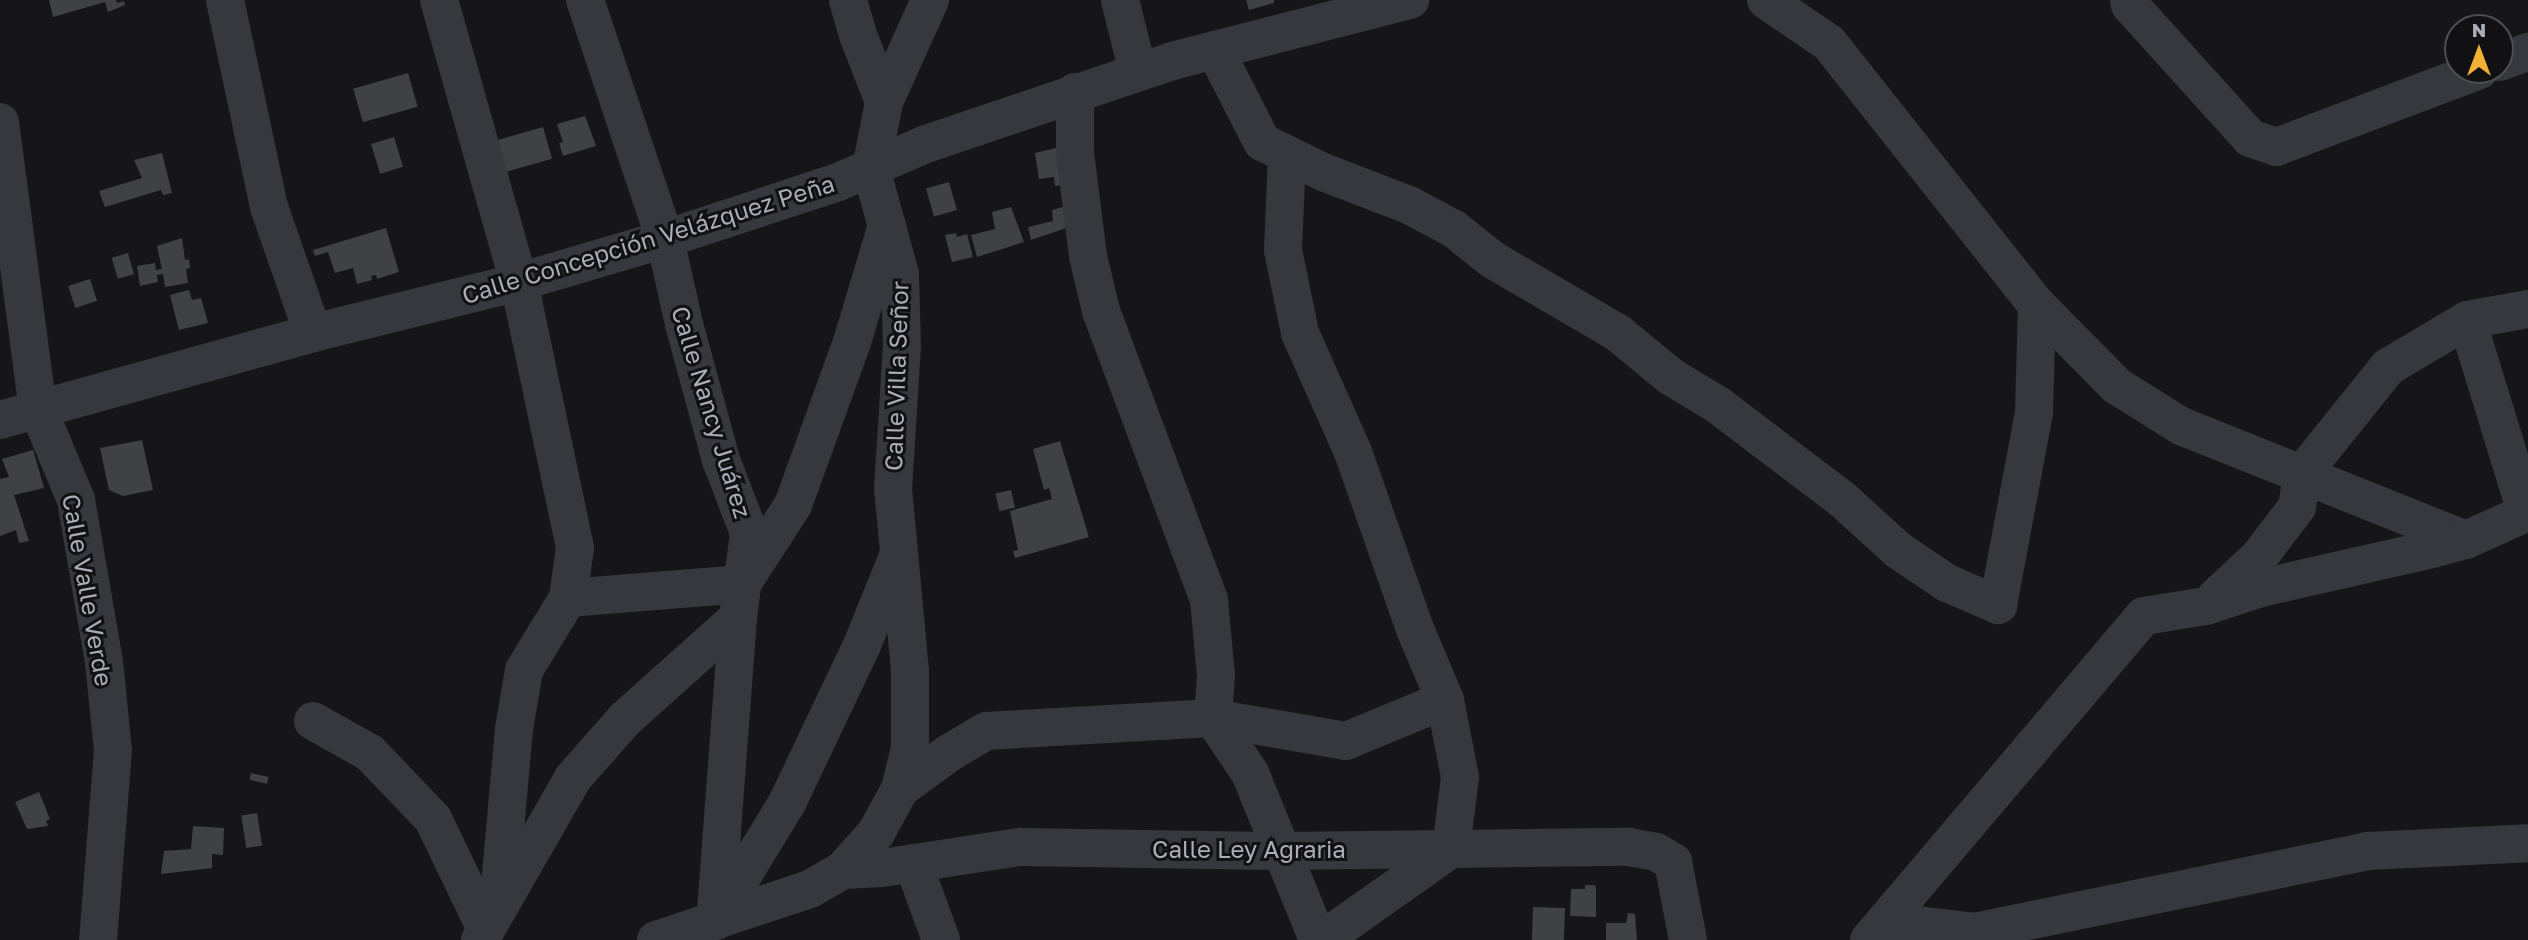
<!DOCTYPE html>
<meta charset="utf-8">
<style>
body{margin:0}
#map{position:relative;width:2528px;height:940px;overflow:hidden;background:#161618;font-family:"Golos Text",sans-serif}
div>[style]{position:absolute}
.building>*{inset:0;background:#404145;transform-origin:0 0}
.minor>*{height:38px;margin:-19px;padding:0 19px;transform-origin:19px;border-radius:19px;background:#37383d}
span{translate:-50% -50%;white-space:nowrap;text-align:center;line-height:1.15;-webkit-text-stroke:6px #111113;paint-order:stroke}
.street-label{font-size:24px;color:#a8adb8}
.north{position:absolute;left:2444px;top:14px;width:70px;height:70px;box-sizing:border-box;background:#111113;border:2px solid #4d4f55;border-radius:50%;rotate:0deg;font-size:19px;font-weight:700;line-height:28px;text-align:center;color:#a8adb8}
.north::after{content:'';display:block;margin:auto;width:24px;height:32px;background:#f2b134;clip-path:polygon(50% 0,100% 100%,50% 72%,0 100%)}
</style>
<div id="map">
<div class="building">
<div style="clip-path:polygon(49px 0,116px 0,117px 3px,124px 1px,125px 5px,108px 12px,105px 2px,53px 17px)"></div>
<div style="clip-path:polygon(1246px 0,1274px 0,1274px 3px,1249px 10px)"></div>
<div style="left:408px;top:73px;width:35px;height:57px;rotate:74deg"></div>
<div style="clip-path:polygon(585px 116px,596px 146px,563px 156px,559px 143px,563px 142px,557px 124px)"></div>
<div style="left:543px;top:127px;width:33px;height:59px;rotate:74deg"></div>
<div style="left:394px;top:137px;width:31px;height:24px;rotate:73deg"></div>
<div style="clip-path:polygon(1060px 147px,1067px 184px,1055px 186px,1054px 177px,1039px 179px,1035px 153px)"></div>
<div style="clip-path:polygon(162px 153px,172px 193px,163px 195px,161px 190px,105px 207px,99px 191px,142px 178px,134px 160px)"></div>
<div style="left:949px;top:182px;width:29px;height:24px;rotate:74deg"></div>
<div style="clip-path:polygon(1066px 206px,1069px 227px,1031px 240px,1028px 227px,1053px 221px,1052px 210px)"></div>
<div style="clip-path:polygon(1011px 207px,1024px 242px,977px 257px,971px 235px,995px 229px,992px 212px)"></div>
<div style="clip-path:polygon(386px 228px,399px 272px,377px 279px,376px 275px,371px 276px,372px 280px,357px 284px,353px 268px,335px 273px,328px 252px,315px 256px,313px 250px)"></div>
<div style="clip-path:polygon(956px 233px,957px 237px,967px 234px,973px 257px,952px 262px,945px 235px)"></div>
<div style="clip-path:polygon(182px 238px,185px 260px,189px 259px,190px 268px,186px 269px,188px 283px,165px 287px,163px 274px,157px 275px,158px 282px,140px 286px,137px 266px,155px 263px,156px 270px,162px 269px,157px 246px)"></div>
<div style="left:128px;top:253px;width:22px;height:17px;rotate:74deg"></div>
<div style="left:90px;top:279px;width:23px;height:23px;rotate:72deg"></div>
<div style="clip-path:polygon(189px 290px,192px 300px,201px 298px,208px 323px,179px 330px,170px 295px)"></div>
<div style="clip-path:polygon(142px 440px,153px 490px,123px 496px,109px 490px,100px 448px)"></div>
<div style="clip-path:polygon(1060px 441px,1089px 537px,1015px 558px,1013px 551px,1018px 550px,1010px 511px,1052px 499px,1049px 488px,1044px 490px,1033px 449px)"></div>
<div style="clip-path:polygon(33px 450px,44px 488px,14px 495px,29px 541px,19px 543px,16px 530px,0 536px,0 479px,9px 477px,2px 459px)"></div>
<div style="left:1011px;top:490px;width:18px;height:16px;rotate:77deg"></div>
<div style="left:251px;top:773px;width:18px;height:7px;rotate:13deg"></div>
<div style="clip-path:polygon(39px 792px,50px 819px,46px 821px,48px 826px,27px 829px,15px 802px)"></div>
<div style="left:257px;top:813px;width:33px;height:16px;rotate:81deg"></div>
<div style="clip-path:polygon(193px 826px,224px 828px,223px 855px,212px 854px,212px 868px,161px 874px,164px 851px,191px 849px)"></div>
<div style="clip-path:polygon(1585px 885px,1595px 885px,1596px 889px,1596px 917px,1570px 916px,1571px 889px,1585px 889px)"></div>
<div style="left:1533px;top:907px;width:32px;height:33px;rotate:2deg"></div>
<div style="clip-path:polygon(1628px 913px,1635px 914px,1637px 940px,1606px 940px,1606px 923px,1626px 923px)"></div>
</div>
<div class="minor">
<div style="left:225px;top:0;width:212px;rotate:78deg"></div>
<div style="left:269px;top:207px;width:133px;rotate:70.8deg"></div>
<div style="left:439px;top:0;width:293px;rotate:74.2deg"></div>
<div style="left:519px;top:282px;width:272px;rotate:78.1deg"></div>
<div style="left:575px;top:548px;width:50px;rotate:98deg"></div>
<div style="left:568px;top:598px;width:84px;rotate:121.4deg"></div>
<div style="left:524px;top:670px;width:60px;rotate:99.6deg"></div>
<div style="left:514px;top:729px;width:179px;rotate:95.1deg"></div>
<div style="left:585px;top:0;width:252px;rotate:71.5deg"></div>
<div style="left:665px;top:239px;width:87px;rotate:77.4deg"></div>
<div style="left:684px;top:324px;width:141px;rotate:74.8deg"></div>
<div style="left:721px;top:460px;width:78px;rotate:69deg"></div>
<div style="left:749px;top:533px;width:86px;rotate:97.4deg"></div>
<div style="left:738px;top:618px;width:304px;rotate:94.3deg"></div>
<div style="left:1120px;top:0;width:74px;rotate:76deg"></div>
<div style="left:1766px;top:0;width:76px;rotate:34.3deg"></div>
<div style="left:1829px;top:43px;width:335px;rotate:51.6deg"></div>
<div style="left:2037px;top:305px;width:114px;rotate:45.4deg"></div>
<div style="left:2117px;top:386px;width:75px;rotate:32deg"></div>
<div style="left:2181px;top:426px;width:307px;rotate:21.8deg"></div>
<div style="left:2129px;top:0;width:5px;rotate:79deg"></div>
<div style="left:2130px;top:5px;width:179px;rotate:47.9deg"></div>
<div style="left:2250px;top:138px;width:28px;rotate:19deg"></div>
<div style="left:2276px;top:147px;width:218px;rotate:-20.7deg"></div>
<div style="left:1215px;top:50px;width:103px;rotate:62.9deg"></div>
<div style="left:1262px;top:142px;width:68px;rotate:26.2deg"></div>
<div style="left:1323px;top:172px;width:92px;rotate:21deg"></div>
<div style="left:1409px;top:205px;width:51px;rotate:28.1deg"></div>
<div style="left:1454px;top:229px;width:50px;rotate:38.5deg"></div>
<div style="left:1493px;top:260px;width:145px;rotate:30.3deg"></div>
<div style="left:1618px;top:333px;width:67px;rotate:39.6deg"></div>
<div style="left:1670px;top:376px;width:56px;rotate:31.1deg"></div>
<div style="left:1718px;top:405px;width:157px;rotate:37.2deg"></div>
<div style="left:1843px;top:500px;width:74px;rotate:42.3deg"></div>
<div style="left:1898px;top:550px;width:59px;rotate:34deg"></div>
<div style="left:1947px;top:583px;width:56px;rotate:23.3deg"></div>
<div style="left:1998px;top:605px;width:195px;rotate:-79.4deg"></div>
<div style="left:2034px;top:413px;width:108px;rotate:-88.4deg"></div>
<div style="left:2500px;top:62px;width:30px;rotate:-20deg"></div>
<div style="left:1075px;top:92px;width:60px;rotate:90deg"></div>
<div style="left:1075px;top:152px;width:105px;rotate:82.9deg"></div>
<div style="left:1088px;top:256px;width:57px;rotate:76.7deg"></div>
<div style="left:1101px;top:311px;width:309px;rotate:69.5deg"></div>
<div style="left:1209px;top:600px;width:75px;rotate:84.7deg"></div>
<div style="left:1216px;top:675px;width:43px;rotate:94deg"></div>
<div style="left:1213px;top:718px;width:66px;rotate:56.1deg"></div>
<div style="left:1250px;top:773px;width:180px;rotate:67.8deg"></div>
<div style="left:884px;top:102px;width:112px;rotate:-65.7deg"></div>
<div style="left:0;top:122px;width:290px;rotate:82.5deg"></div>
<div style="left:38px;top:409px;width:99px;rotate:67.3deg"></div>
<div style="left:76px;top:500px;width:164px;rotate:80.2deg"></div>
<div style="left:104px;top:662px;width:88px;rotate:84.2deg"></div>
<div style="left:113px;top:750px;width:191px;rotate:94.5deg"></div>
<div style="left:1287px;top:155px;width:95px;rotate:92.4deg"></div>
<div style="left:1283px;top:250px;width:85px;rotate:78.4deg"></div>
<div style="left:1300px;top:333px;width:130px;rotate:66deg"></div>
<div style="left:1353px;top:452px;width:188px;rotate:70.7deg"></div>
<div style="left:1415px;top:629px;width:77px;rotate:67.1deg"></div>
<div style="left:1445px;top:700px;width:78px;rotate:79deg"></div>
<div style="left:1460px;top:777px;width:73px;rotate:97.1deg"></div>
<div style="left:1451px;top:849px;width:158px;rotate:144.8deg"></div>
<div style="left:2467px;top:320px;width:201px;rotate:72.9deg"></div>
<div style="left:0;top:420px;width:325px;rotate:-15.5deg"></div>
<div style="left:313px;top:333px;width:212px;rotate:-13.9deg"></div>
<div style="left:519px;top:282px;width:152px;rotate:-16.4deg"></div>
<div style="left:665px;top:239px;width:182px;rotate:-18.2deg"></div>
<div style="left:838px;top:182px;width:96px;rotate:-23.4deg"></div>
<div style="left:926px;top:144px;width:260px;rotate:-18.6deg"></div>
<div style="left:1172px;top:61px;width:246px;rotate:-14.4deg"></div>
<div style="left:2216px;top:597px;width:59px;rotate:-42.9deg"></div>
<div style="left:2259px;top:557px;width:63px;rotate:-52.8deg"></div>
<div style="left:2297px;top:507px;width:33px;rotate:-81deg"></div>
<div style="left:2302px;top:474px;width:137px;rotate:-51.2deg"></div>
<div style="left:2388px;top:367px;width:92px;rotate:-30.7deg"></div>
<div style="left:2467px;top:320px;width:62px;rotate:-10.2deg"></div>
<div style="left:568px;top:598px;width:175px;rotate:-4.6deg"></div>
<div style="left:742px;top:584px;width:94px;rotate:-57.2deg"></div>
<div style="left:793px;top:505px;width:173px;rotate:-70.1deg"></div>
<div style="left:852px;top:342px;width:122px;rotate:-73.3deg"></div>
<div style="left:313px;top:721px;width:65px;rotate:29.3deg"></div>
<div style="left:370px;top:753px;width:91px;rotate:46.3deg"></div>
<div style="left:433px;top:819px;width:122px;rotate:64.3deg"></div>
<div style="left:900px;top:789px;width:61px;rotate:-36.3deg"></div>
<div style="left:949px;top:753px;width:43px;rotate:-30.7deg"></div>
<div style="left:986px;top:731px;width:227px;rotate:-3.3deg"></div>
<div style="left:1213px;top:718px;width:135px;rotate:9.8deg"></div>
<div style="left:1346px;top:741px;width:107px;rotate:-22.5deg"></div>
<div style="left:913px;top:863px;width:82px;rotate:70deg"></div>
<div style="left:843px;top:870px;width:39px;rotate:-3deg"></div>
<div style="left:882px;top:868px;width:140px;rotate:-8.7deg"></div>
<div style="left:1020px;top:847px;width:261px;rotate:0.9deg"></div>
<div style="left:1281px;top:851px;width:348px;rotate:-0.7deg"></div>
<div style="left:1629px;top:847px;width:27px;rotate:10deg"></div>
<div style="left:1656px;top:852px;width:20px;rotate:30deg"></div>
<div style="left:1673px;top:862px;width:79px;rotate:79.1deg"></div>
<div style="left:719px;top:914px;width:130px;rotate:-58.5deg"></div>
<div style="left:787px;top:803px;width:175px;rotate:-64.6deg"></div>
<div style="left:862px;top:645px;width:93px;rotate:-67.9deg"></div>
<div style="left:1885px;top:921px;width:90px;rotate:7deg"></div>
<div style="left:1974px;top:932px;width:401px;rotate:-11.6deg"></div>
<div style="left:2367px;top:851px;width:161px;rotate:-2.8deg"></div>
<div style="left:480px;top:940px;width:187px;rotate:-60.1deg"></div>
<div style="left:573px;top:778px;width:79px;rotate:-48.6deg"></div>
<div style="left:625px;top:719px;width:152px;rotate:-41.8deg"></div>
<div style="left:656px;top:940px;width:162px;rotate:-18.3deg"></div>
<div style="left:810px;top:889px;width:38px;rotate:-30deg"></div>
<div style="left:843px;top:870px;width:50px;rotate:-48.3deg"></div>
<div style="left:876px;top:833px;width:50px;rotate:-61.4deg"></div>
<div style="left:900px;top:789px;width:42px;rotate:-76.3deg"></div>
<div style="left:910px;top:748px;width:77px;rotate:-90deg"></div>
<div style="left:910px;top:671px;width:183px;rotate:-95.3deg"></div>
<div style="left:893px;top:489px;width:142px;rotate:-86.4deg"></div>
<div style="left:902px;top:347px;width:73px;rotate:-91.6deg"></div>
<div style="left:900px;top:274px;width:109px;rotate:-105.4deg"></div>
<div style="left:871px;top:169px;width:68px;rotate:-79deg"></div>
<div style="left:884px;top:102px;width:72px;rotate:-111.2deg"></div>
<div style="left:858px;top:35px;width:36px;rotate:-106deg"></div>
<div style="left:1869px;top:940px;width:425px;rotate:-49.7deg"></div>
<div style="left:2144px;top:616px;width:63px;rotate:-9.2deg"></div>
<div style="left:2206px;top:606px;width:58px;rotate:-18.1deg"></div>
<div style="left:2261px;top:588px;width:175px;rotate:-12.8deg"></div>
<div style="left:2432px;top:549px;width:35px;rotate:-15deg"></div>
<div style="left:2466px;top:540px;width:68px;rotate:-24.3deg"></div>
</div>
<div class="street-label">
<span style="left:648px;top:239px;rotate:-17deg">Calle Concepción Velázquez Peña</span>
<span style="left:896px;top:376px;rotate:-88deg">Calle Villa Señor</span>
<span style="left:712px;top:412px;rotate:73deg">Calle Nancy Juárez</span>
<span style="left:88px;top:590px;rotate:80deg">Calle Valle Verde</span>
<span style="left:1249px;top:849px">Calle Ley Agraria</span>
</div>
<div class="north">N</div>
</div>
